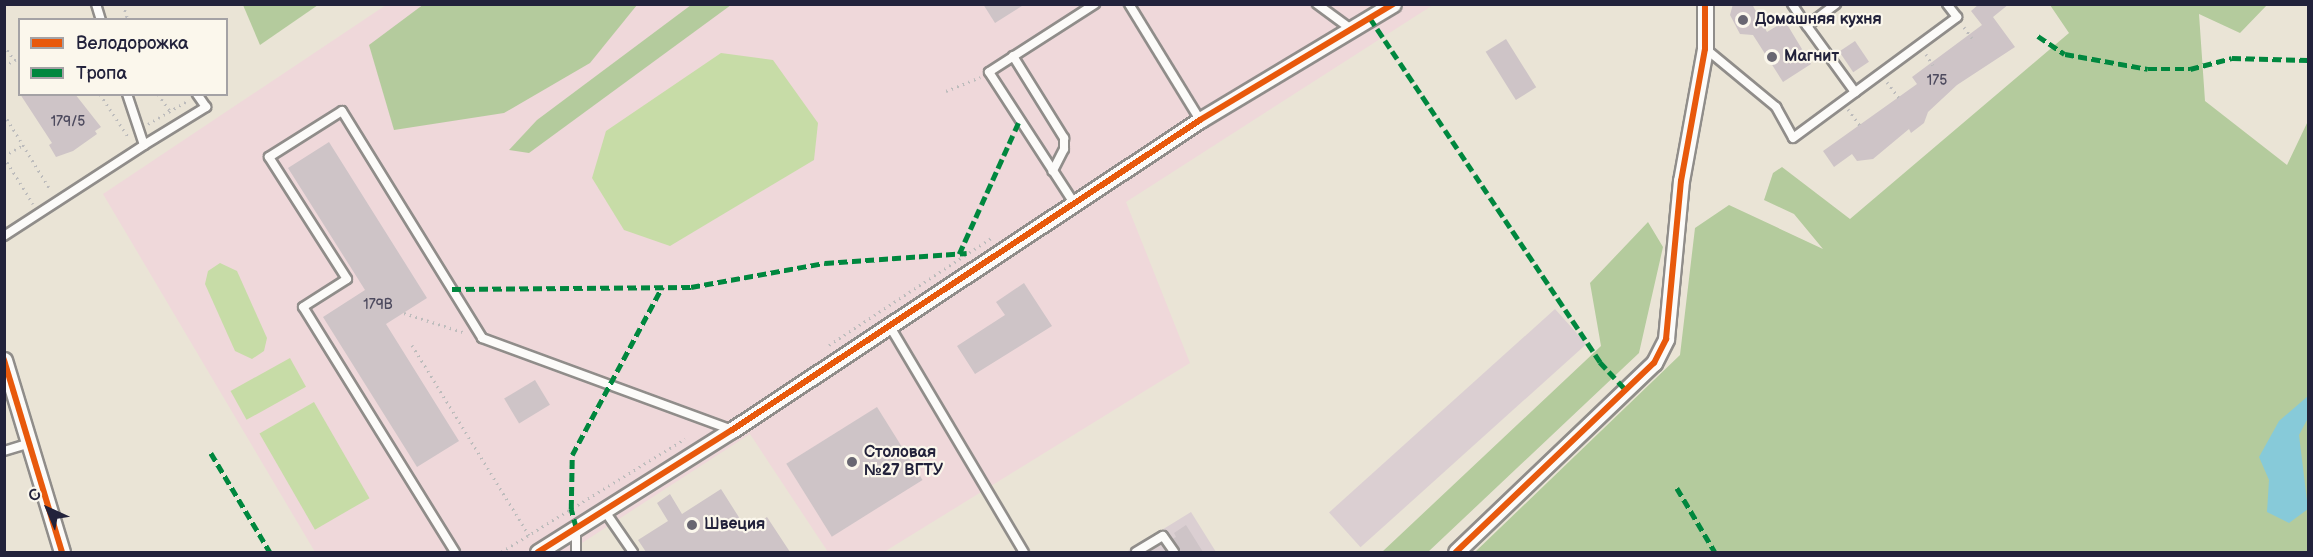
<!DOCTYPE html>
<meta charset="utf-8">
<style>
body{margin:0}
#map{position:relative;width:2313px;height:557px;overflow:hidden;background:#eae4d6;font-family:"Balsamiq Sans",sans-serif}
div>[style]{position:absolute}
.built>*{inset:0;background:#efd8da}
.industrial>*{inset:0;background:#dbcfd2;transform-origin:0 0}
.green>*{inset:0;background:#c7dca7;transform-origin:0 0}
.forest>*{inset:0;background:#b4cb9d}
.water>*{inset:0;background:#87cad9}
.building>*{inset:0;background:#cec4c7;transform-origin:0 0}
.path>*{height:3px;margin-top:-1.5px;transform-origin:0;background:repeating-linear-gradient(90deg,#bdbcbc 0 1.5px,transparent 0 6px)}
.roads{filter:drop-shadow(2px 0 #908d8a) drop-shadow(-2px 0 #908d8a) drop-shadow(0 2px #908d8a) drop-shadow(0 -2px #908d8a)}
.service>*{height:8px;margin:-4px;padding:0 4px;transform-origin:4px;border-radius:4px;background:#fcfbf9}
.minor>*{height:15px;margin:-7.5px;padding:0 7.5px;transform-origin:7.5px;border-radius:7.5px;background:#fcfbf9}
.quiet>*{height:4.5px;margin-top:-2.25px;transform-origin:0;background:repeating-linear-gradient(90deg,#00873e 0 9px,transparent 0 13.5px)}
.cycleway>*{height:6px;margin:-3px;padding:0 3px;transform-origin:3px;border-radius:3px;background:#e8590c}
.dots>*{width:16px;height:16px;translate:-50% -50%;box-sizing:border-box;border:3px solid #fbf7ec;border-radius:50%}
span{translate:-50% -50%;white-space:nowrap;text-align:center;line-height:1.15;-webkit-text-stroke:4.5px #fbf7ec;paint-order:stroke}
.number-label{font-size:14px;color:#4d4a5e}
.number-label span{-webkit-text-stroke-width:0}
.poi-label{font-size:16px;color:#22223b;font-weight:700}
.left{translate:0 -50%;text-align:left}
.frame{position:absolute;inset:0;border:6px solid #22223b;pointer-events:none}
.legend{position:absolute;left:18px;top:18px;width:210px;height:78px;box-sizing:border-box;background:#fbf7ec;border:2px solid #a4a2a5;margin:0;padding:8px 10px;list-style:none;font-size:18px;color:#22223b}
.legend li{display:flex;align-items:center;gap:12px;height:30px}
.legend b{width:30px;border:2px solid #a4a2a5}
.north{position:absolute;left:18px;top:479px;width:60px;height:60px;-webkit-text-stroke:4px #fbf7ec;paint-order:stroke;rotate:316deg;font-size:16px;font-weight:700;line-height:24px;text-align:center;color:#22223b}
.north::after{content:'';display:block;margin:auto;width:21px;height:27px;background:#22223b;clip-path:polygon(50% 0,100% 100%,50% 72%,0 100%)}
</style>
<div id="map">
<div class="built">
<div style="clip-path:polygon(386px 5px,1433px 5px,1126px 202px,1190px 363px,884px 552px,828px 552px,750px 434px,568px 552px,315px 552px,103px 194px)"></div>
</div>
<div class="industrial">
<div style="left:1555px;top:309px;width:47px;height:304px;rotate:48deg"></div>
<div style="clip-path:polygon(1191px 512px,1216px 552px,1126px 552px)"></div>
</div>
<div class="green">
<div style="clip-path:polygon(721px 53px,773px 60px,818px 123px,814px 160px,670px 246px,624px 230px,592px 178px,606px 131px)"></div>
<div style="clip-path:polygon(220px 263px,237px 271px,267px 338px,264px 351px,252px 359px,235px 351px,205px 284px,208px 271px)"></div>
<div style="left:290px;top:358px;width:33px;height:68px;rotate:61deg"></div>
<div style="left:314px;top:402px;width:111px;height:63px;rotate:60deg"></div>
</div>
<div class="forest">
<div style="clip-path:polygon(424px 4px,637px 4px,637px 5px,590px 63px,504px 113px,394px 130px,369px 45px)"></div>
<div style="clip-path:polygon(243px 5px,318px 5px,260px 45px)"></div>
<div style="clip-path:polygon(691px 5px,731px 5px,529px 153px,509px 150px,537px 120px)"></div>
<div style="clip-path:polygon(2050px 5px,2267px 5px,2240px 33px,2199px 14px,2205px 101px,2287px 165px,2308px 121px,2308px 552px,1475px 552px,1680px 355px,1695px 228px,1729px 205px,1823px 249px,1794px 214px,1764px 200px,1773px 173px,1782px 167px,1850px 219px,2069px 33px)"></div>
<div style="clip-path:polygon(1648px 222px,1663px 247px,1639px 353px,1428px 552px,1382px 552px,1601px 346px,1590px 283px)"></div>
</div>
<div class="water">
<div style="clip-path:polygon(2308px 396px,2308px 418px,2299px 435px,2308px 509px,2289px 523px,2267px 512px,2269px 480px,2259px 457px,2279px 421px)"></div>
</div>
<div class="building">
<div style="clip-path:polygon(983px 4px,1025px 4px,995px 23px)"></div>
<div style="clip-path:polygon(1733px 4px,1752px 4px,1767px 32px,1785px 21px,1811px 64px,1783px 82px,1753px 35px,1740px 34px,1730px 15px)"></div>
<div style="clip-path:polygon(1979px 4px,2009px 4px,1993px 17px,2015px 47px,1957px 85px,1928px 112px,1924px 123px,1911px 133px,1909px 129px,1873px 159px,1857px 161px,1852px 154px,1834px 167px,1823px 151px,1917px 84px,1912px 77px,1982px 25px,1971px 11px)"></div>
<div style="left:1506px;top:39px;width:57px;height:24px;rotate:58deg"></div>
<div style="left:1855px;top:41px;width:25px;height:19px;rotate:56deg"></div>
<div style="clip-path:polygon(20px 94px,75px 94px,101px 127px,95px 131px,97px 134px,73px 151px,56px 157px,49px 145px,52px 143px)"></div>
<div style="clip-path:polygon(329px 142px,427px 298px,386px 324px,459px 441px,417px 467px,323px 317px,365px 290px,288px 168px)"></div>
<div style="clip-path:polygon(1024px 283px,1052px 326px,975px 374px,957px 346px,1005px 315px,996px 302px)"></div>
<div style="left:535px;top:380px;width:29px;height:36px;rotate:59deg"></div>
<div style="left:877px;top:407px;width:86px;height:107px;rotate:58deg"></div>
<div style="clip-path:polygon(721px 489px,747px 530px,767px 517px,790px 552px,646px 552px,638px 540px,668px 521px,657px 503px,670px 494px,682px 514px)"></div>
<div style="clip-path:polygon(1186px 525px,1203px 552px,1180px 552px,1172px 539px,1176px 537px,1174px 533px)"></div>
</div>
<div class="path">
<div style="left:123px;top:4px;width:17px;rotate:73deg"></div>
<div style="left:1964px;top:27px;width:14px;rotate:54deg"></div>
<div style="left:4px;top:45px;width:18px;rotate:56deg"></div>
<div style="left:1926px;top:54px;width:13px;rotate:58deg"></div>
<div style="left:4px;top:66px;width:18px;rotate:-29deg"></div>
<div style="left:1887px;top:82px;width:21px;rotate:53deg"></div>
<div style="left:946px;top:91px;width:37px;rotate:-22deg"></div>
<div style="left:100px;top:94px;width:53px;rotate:56.6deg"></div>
<div style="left:158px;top:94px;width:21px;rotate:55deg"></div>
<div style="left:1848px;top:109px;width:22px;rotate:54deg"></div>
<div style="left:4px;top:114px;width:90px;rotate:58.6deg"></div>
<div style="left:148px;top:124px;width:48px;rotate:-30.3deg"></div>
<div style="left:4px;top:156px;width:22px;rotate:-30deg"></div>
<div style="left:4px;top:157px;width:55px;rotate:58.3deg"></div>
<div style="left:404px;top:313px;width:65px;rotate:17.9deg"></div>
<div style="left:412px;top:345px;width:223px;rotate:58.4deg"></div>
<div style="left:829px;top:345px;width:194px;rotate:-33.4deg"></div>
<div style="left:501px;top:552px;width:216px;rotate:-31.6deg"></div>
</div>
<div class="roads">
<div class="service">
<div style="left:96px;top:4px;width:17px;rotate:73deg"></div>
<div style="left:1129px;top:4px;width:136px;rotate:58.5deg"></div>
<div style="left:1317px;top:4px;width:42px;rotate:36.3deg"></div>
<div style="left:1792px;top:4px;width:27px;rotate:56deg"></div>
<div style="left:1836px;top:4px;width:36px;rotate:143deg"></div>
<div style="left:1807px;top:26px;width:82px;rotate:54deg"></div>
<div style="left:1706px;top:49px;width:91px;rotate:39.6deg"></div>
<div style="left:1776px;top:107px;width:35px;rotate:61deg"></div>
<div style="left:1793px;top:138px;width:204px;rotate:-36.4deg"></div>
<div style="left:1957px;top:17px;width:16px;rotate:-128deg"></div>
<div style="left:1013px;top:56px;width:97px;rotate:58.1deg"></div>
<div style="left:1064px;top:138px;width:11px;rotate:90deg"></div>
<div style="left:1064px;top:149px;width:25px;rotate:117deg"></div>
<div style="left:144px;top:145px;width:73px;rotate:-31.5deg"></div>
<div style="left:206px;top:107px;width:16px;rotate:-125deg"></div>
<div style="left:1074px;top:203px;width:156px;rotate:-123deg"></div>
<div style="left:989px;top:72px;width:126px;rotate:-32.7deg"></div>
<div style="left:4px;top:236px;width:167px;rotate:-33deg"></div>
<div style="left:144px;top:145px;width:54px;rotate:-108.4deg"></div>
<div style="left:889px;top:325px;width:264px;rotate:59.3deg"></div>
<div style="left:4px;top:451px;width:27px;rotate:-17deg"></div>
<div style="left:604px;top:510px;width:51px;rotate:55.4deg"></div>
<div style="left:576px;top:528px;width:24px;rotate:90deg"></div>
<div style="left:455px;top:552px;width:288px;rotate:-121.8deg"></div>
<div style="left:303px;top:307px;width:52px;rotate:-32.5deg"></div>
<div style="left:347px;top:279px;width:145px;rotate:-122.6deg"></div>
<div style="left:269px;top:157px;width:86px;rotate:-32.2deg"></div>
<div style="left:342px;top:111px;width:267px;rotate:58.3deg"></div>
<div style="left:482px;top:338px;width:266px;rotate:20.2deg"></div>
<div style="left:1136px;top:552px;width:31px;rotate:-31deg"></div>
<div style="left:1163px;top:536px;width:19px;rotate:55deg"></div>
</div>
<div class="minor">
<div style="left:4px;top:360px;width:201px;rotate:73.2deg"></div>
<div style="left:538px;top:552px;width:229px;rotate:-32.2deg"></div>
<div style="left:732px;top:430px;width:561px;rotate:-33.52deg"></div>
<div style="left:1200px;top:120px;width:225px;rotate:-31deg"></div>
<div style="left:1456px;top:552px;width:274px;rotate:-43.7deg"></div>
<div style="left:1654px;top:363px;width:27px;rotate:-63deg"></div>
<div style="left:1666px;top:339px;width:159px;rotate:-84.6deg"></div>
<div style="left:1681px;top:181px;width:134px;rotate:-79.7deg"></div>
<div style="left:1705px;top:49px;width:45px;rotate:-90deg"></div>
</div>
</div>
<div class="quiet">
<div style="left:1370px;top:18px;width:414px;rotate:56.2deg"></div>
<div style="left:1600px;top:362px;width:38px;rotate:47deg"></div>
<div style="left:2038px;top:36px;width:32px;rotate:34deg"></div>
<div style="left:2065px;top:54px;width:84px;rotate:10.2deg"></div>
<div style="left:2148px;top:69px;width:42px"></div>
<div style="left:2190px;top:69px;width:43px;rotate:-14.7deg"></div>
<div style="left:2232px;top:58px;width:76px;rotate:1.5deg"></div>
<div style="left:959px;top:254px;width:148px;rotate:-65.7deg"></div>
<div style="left:452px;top:289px;width:239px;rotate:-0.5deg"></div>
<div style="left:691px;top:287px;width:136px;rotate:-10.2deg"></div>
<div style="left:825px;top:263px;width:142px;rotate:-4deg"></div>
<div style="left:211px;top:453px;width:115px;rotate:59.2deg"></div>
<div style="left:1677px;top:488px;width:74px;rotate:59.3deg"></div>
<div style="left:576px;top:528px;width:20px;rotate:-105deg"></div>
<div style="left:571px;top:509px;width:54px;rotate:-88.9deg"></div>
<div style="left:572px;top:455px;width:191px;rotate:-61.8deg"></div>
</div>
<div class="cycleway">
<div style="left:4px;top:360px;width:201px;rotate:73.2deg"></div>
<div style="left:538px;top:552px;width:229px;rotate:-32.2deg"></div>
<div style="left:732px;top:430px;width:561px;rotate:-33.52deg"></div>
<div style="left:1200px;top:120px;width:225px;rotate:-31deg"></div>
<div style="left:1456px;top:552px;width:274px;rotate:-43.7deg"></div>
<div style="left:1654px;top:363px;width:27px;rotate:-63deg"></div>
<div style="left:1666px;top:339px;width:159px;rotate:-84.6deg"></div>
<div style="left:1681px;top:181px;width:134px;rotate:-79.7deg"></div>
<div style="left:1705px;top:49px;width:45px;rotate:-90deg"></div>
</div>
<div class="dots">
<div style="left:1743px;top:20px;background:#686671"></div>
<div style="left:1772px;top:57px;background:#686671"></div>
<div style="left:852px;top:462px;background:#686671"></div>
<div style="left:692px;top:525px;background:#686671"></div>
</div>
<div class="number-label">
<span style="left:1937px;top:81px">175</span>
<span style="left:68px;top:122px">179/5</span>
<span style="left:378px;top:305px">179В</span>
</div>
<div class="poi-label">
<span class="left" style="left:1755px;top:20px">Домашняя кухня</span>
<span class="left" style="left:1784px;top:57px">Магнит</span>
<span class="left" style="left:864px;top:462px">Столовая<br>№27 ВГТУ</span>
<span class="left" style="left:704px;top:525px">Швеция</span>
</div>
<div class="frame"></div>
<ul class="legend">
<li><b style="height:8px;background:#e8590c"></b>Велодорожка</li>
<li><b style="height:8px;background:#00873e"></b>Тропа</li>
</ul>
<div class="north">С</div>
</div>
